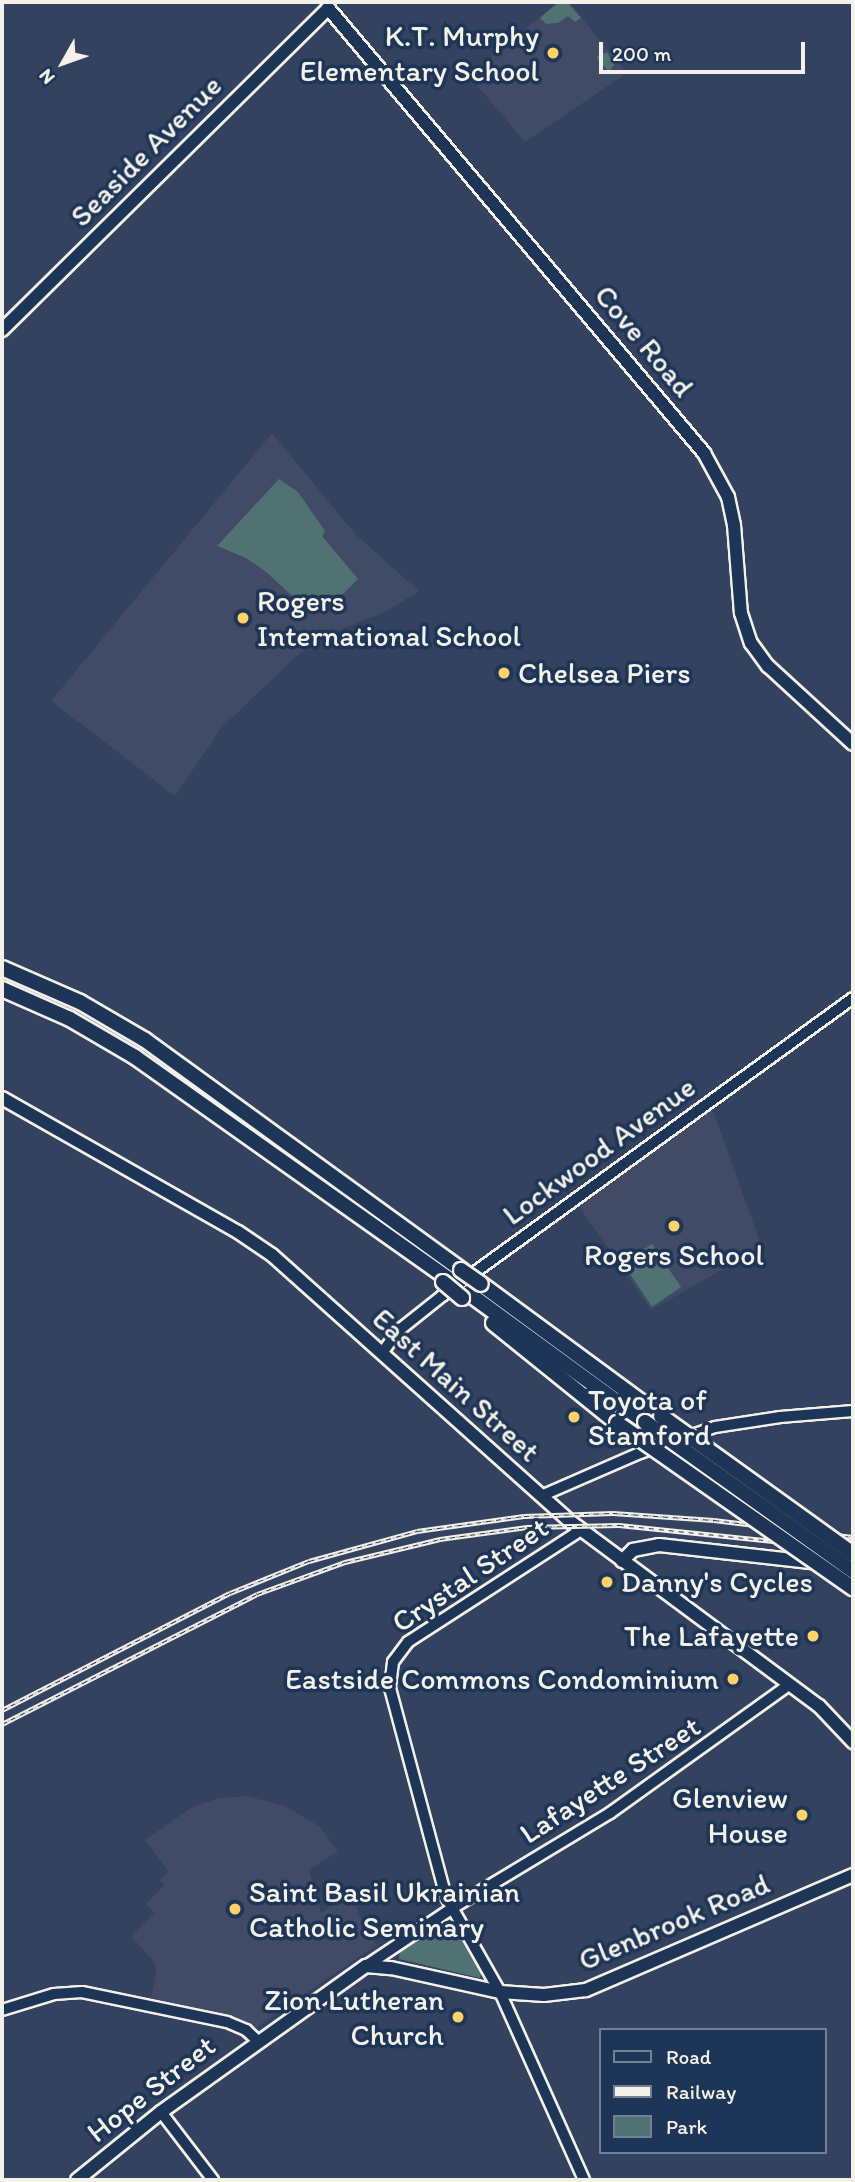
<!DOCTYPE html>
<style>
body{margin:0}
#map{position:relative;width:855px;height:2182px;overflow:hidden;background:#32425f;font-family:Itim,sans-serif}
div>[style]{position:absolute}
.built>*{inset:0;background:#414b65}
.green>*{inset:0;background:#517272;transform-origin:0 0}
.roads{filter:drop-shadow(2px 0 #f4f1e8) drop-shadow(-2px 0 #f4f1e8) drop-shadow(0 2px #f4f1e8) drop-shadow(0 -2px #f4f1e8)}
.minor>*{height:10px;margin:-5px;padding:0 5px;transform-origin:5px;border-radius:5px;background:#1d3557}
.major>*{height:12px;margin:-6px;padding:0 6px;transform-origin:6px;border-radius:6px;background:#1d3557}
.highway>*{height:14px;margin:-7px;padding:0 7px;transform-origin:7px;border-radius:7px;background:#1d3557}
.rail>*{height:4.5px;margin-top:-2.25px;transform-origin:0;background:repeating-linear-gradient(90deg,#1d3557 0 5px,#f4f1e8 0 10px);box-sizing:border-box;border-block:2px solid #f4f1e8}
.bridges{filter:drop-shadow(2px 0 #f4f1e8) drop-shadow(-2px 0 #f4f1e8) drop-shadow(0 2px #f4f1e8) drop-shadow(0 -2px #f4f1e8)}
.highway-bridge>*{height:14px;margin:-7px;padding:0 7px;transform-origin:7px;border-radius:7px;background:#1d3557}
.dots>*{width:19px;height:19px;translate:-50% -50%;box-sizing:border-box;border:4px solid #1d3557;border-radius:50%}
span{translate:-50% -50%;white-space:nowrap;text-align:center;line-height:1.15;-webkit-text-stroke:7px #1d3557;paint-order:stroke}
.poi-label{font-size:30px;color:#f4f1e8}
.right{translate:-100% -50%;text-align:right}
.left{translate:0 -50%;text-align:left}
.street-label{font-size:30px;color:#f4f1e8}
.frame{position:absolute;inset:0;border:4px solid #f4f1e8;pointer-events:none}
.legend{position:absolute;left:599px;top:2028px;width:228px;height:126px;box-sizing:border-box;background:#1d3557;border:2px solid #738091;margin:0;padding:9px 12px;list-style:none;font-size:21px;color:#f4f1e8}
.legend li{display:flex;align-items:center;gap:14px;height:35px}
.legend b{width:35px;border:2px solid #738091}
.north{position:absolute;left:28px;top:28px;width:70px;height:70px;-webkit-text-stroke:5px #1d3557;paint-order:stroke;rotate:230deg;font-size:19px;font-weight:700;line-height:28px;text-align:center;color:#f4f1e8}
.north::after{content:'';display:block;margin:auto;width:24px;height:32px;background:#f4f1e8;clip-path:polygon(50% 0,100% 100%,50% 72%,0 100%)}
.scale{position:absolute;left:599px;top:42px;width:206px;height:32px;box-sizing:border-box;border:4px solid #f4f1e8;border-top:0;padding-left:9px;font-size:21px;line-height:24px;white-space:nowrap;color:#f4f1e8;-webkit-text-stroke:5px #1d3557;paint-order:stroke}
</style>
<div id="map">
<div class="built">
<div style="clip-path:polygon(557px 2px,569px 2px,627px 73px,525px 142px,469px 76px)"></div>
<div style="clip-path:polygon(272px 433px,356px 535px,419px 591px,387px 611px,327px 635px,298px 655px,222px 727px,175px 796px,51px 701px)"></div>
<div style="clip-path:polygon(712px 1108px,762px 1247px,651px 1310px,578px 1205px)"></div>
<div style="clip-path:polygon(246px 1796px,285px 1806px,319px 1826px,338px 1851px,309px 1870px,321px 1913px,352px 1892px,359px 1914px,376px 1945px,257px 2027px,249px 2027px,232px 2017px,151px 1998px,156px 1974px,155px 1963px,131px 1936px,154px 1913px,146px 1904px,164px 1885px,160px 1880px,169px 1872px,145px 1840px,192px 1807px,219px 1798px)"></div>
</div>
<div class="green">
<div style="clip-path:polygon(559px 2px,567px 2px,581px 18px,575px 22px,568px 16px,558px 23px,546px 24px,540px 18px)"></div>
<div style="clip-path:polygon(607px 52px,614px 65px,609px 72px,596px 57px)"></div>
<div style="clip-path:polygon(279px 479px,298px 492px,325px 531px,322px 536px,358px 579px,343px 594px,321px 596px,314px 604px,313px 615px,265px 571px,246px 558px,217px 546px)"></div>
<div style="left:652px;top:1244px;width:52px;height:35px;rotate:56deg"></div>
<div style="clip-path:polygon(446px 1921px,451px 1923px,481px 1974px,480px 1978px,399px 1959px,400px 1949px)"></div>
</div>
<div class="roads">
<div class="minor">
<div style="left:382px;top:1353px;width:27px;rotate:-54deg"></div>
<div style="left:398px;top:1331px;width:56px;rotate:-38.5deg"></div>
<div style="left:442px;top:1296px;width:508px;rotate:-35.94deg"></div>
<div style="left:541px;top:1496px;width:108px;rotate:-23.5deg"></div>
<div style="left:640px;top:1453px;width:79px;rotate:-19.1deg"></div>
<div style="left:715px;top:1427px;width:66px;rotate:-8.7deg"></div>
<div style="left:780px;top:1417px;width:73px;rotate:-4.7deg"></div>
<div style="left:581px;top:1530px;width:206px;rotate:147.1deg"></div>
<div style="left:408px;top:1642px;width:25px;rotate:127deg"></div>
<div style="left:393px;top:1662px;width:26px;rotate:97deg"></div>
<div style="left:390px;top:1688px;width:216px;rotate:75deg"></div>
<div style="left:446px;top:1897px;width:109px;rotate:60.4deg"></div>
<div style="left:500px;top:1992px;width:206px;rotate:65.9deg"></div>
<div style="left:366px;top:1966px;width:102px;rotate:-33.8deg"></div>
<div style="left:451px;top:1909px;width:186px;rotate:-31.1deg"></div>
<div style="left:610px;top:1813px;width:221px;rotate:-35.6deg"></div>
<div style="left:2px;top:2010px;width:54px;rotate:-17.1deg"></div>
<div style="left:54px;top:1994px;width:28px;rotate:-4deg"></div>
<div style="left:82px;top:1992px;width:148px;rotate:11.7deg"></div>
<div style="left:227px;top:2022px;width:21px;rotate:23deg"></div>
<div style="left:246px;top:2030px;width:16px;rotate:43deg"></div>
<div style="left:161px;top:2112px;width:86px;rotate:52.6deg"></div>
</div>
<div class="major">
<div style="left:2px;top:330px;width:458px;rotate:-44.6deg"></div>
<div style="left:328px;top:8px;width:583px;rotate:49.8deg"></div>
<div style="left:704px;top:453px;width:50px;rotate:61.4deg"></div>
<div style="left:728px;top:497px;width:29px;rotate:78deg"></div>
<div style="left:734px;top:525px;width:88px;rotate:85.5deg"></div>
<div style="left:741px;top:613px;width:32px;rotate:72deg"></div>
<div style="left:751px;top:643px;width:29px;rotate:54deg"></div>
<div style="left:768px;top:666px;width:115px;rotate:42.5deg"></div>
<div style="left:2px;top:1098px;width:271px;rotate:29.6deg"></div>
<div style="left:238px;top:1232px;width:41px;rotate:34.1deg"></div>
<div style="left:272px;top:1255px;width:401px;rotate:41.8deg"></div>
<div style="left:571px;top:1522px;width:309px;rotate:36.6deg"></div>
<div style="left:819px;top:1706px;width:50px;rotate:46.6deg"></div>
<div style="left:622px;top:1561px;width:16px;rotate:-45deg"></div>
<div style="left:633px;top:1550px;width:26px;rotate:-11deg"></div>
<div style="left:659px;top:1545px;width:161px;rotate:6.4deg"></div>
<div style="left:77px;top:2180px;width:108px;rotate:-39deg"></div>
<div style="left:161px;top:2112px;width:252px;rotate:-35.5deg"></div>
<div style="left:366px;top:1966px;width:25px;rotate:5deg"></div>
<div style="left:391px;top:1968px;width:112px;rotate:12.4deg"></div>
<div style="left:500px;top:1992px;width:44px;rotate:3.9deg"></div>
<div style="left:544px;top:1995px;width:42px;rotate:-6.8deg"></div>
<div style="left:586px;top:1990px;width:291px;rotate:-23.3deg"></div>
</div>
<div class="highway">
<div style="left:2px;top:968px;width:85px;rotate:23.6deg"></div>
<div style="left:80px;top:1002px;width:75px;rotate:30.3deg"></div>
<div style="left:145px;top:1040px;width:391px;rotate:36deg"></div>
<div style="left:2px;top:989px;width:74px;rotate:23.8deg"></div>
<div style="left:70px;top:1019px;width:75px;rotate:30.3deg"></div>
<div style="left:135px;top:1057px;width:385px;rotate:35.3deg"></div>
<div style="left:481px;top:1284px;width:223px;rotate:36.3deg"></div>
<div style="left:468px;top:1293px;width:219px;rotate:36.1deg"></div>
<div style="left:493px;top:1323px;width:159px;rotate:38.9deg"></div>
</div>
</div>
<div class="rail">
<div style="left:2px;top:1710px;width:256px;rotate:-27.2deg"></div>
<div style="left:230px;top:1593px;width:85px;rotate:-22.1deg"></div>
<div style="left:309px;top:1561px;width:112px;rotate:-15.5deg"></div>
<div style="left:417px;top:1531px;width:108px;rotate:-8deg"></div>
<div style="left:524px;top:1516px;width:89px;rotate:-1.9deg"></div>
<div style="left:613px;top:1513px;width:101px;rotate:4deg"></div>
<div style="left:714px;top:1520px;width:140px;rotate:7deg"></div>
<div style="left:2px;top:1724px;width:286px;rotate:-27deg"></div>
<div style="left:257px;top:1594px;width:94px;rotate:-20deg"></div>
<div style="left:345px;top:1562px;width:98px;rotate:-13.6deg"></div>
<div style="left:440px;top:1539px;width:88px;rotate:-7.9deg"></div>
<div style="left:527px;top:1527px;width:92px;rotate:-1.2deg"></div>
<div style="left:619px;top:1525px;width:235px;rotate:5.9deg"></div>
</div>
<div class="bridges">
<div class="highway-bridge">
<div style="left:461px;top:1270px;width:24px;rotate:35deg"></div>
<div style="left:443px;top:1282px;width:25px;rotate:40deg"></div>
<div style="left:661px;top:1416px;width:236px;rotate:35.7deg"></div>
<div style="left:645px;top:1422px;width:256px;rotate:35.6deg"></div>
<div style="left:617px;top:1423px;width:288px;rotate:35deg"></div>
</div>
</div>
<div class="dots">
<div style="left:553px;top:53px;background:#ffd166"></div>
<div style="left:243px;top:618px;background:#ffd166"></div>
<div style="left:504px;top:673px;background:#ffd166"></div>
<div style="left:674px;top:1226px;background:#ffd166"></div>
<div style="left:574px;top:1417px;background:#ffd166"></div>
<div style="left:607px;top:1582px;background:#ffd166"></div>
<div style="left:813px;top:1636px;background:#ffd166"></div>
<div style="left:733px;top:1679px;background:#ffd166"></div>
<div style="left:802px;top:1815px;background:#ffd166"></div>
<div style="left:235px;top:1909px;background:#ffd166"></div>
<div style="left:458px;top:2017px;background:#ffd166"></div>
</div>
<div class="poi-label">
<span class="right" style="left:539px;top:53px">K.T. Murphy<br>Elementary School</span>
<span class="left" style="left:257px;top:618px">Rogers<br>International School</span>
<span class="left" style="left:518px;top:673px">Chelsea Piers</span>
<span style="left:674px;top:1255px">Rogers School</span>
<span class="left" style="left:588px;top:1417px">Toyota of<br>Stamford</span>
<span class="left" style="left:621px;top:1582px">Danny's Cycles</span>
<span class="right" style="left:799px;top:1636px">The Lafayette</span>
<span class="right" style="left:719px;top:1679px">Eastside Commons Condominium</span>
<span class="right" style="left:788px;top:1815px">Glenview<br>House</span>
<span class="left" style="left:249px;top:1909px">Saint Basil Ukrainian<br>Catholic Seminary</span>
<span class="right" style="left:444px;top:2017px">Zion Lutheran<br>Church</span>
</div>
<div class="street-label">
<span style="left:146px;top:151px;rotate:-45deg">Seaside Avenue</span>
<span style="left:644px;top:341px;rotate:50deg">Cove Road</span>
<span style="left:599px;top:1151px;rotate:-36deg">Lockwood Avenue</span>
<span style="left:456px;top:1385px;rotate:42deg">East Main Street</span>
<span style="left:470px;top:1575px;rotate:-34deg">Crystal Street</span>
<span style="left:610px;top:1780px;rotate:-33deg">Lafayette Street</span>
<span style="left:674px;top:1922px;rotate:-23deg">Glenbrook Road</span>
<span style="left:151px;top:2089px;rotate:-38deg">Hope Street</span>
</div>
<div class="frame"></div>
<ul class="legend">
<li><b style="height:9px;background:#1d3557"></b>Road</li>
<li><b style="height:9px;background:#f4f1e8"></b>Railway</li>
<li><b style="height:19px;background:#517272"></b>Park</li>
</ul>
<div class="north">N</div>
<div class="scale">200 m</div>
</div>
